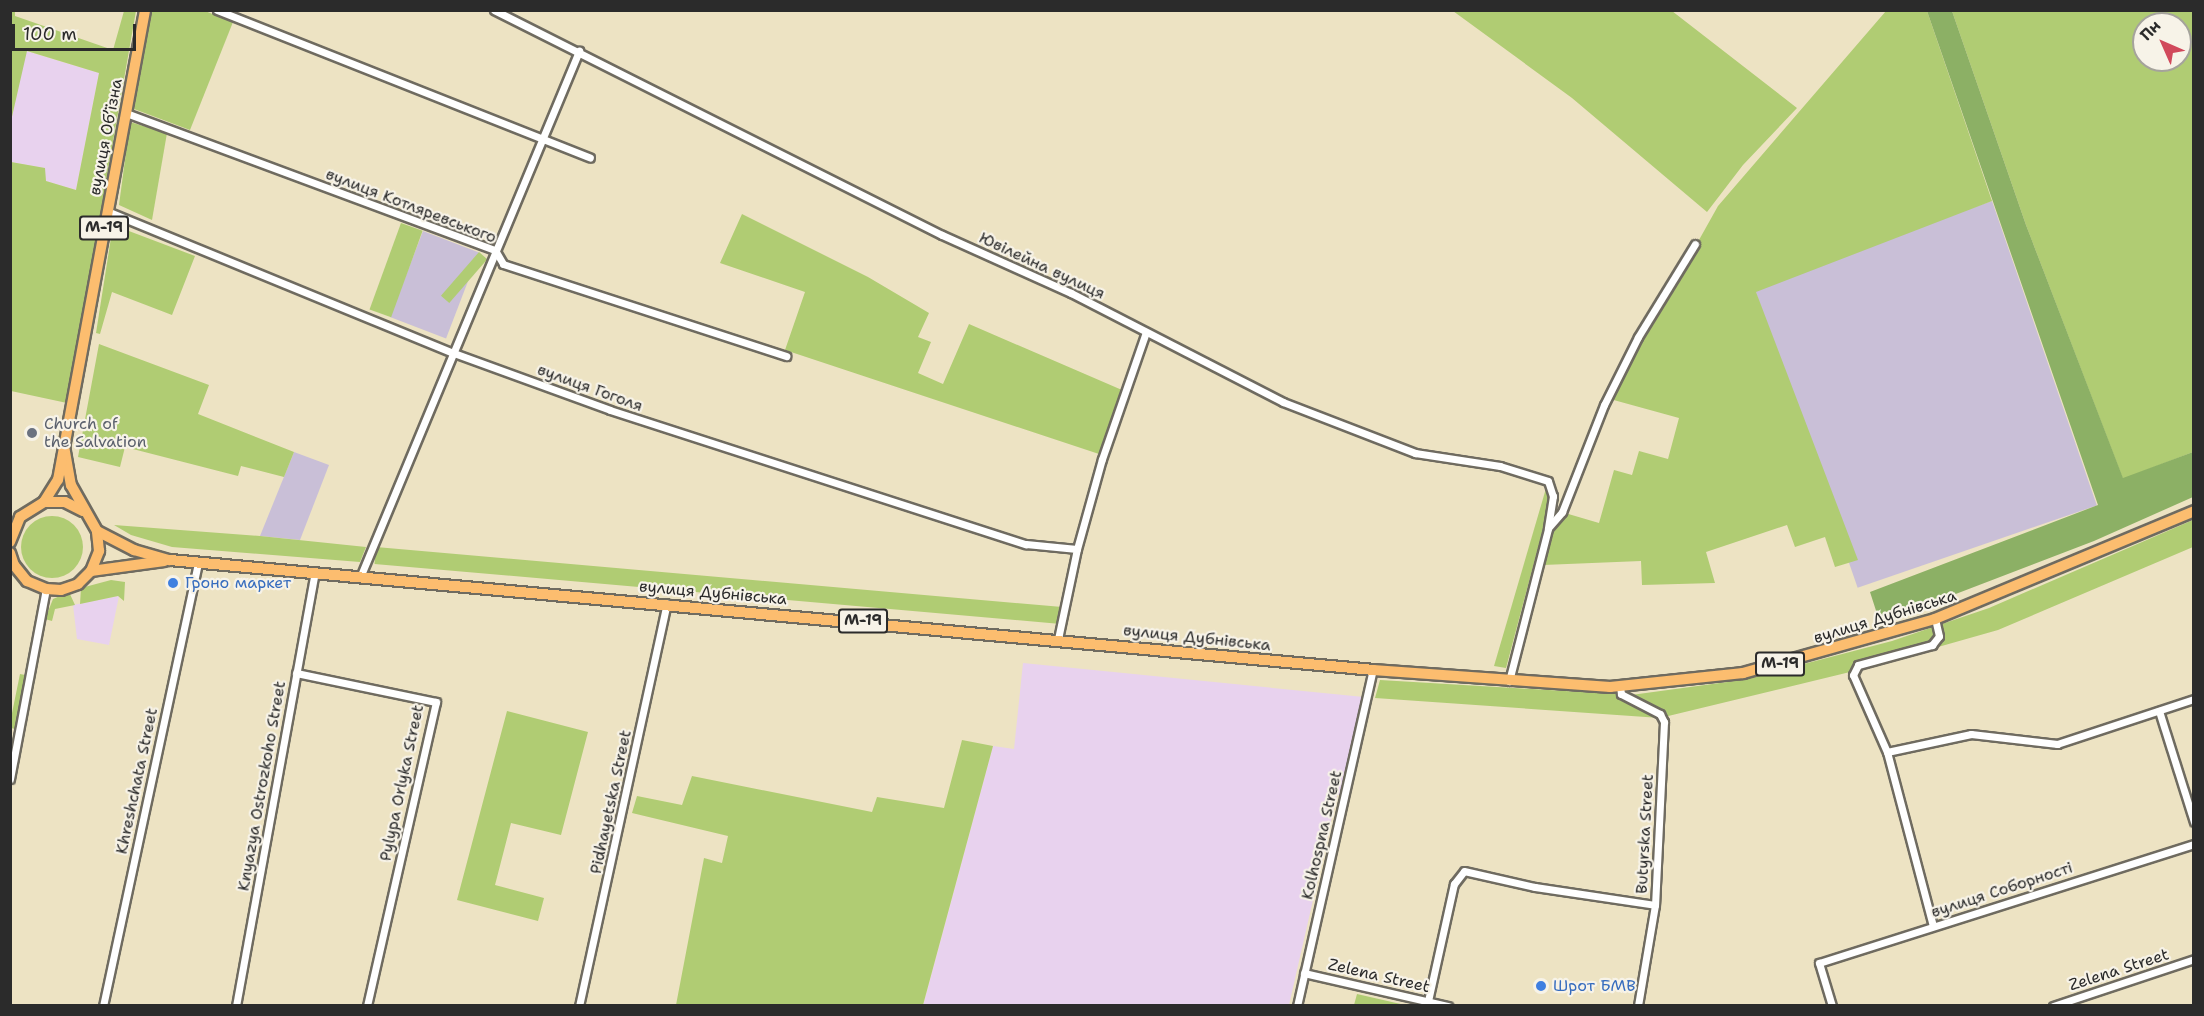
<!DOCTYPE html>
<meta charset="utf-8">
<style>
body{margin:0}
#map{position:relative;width:2204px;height:1016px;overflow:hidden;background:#ede3c3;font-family:"Shantell Sans",sans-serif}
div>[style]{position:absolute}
.built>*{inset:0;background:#e8d2ee}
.industrial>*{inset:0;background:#c9bfd7;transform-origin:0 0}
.green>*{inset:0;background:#b0cc73;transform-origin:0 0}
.round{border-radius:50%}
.forest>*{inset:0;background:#8cb065}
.roads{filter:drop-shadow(2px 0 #6f6b60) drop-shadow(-2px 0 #6f6b60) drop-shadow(0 2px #6f6b60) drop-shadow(0 -2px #6f6b60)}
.minor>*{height:7px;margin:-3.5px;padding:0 3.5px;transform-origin:3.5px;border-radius:3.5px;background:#fff}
.trunk>*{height:10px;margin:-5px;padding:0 5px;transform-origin:5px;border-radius:5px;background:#fcbd6f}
.dots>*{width:16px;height:16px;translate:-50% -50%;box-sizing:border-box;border:3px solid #f7f3e8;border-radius:50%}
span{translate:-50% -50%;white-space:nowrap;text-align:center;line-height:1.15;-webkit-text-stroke:4.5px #f7f3e8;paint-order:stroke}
.shield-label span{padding:2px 4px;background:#f7f3e8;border:2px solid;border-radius:4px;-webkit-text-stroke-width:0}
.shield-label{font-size:15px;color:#2b2b2b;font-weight:700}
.street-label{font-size:16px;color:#2b2b2b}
.worship-label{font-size:16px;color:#5b616d}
.left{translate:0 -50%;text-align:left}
.shop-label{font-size:16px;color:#366cbe}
.frame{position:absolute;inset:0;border:12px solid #2b2b2b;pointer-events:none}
.north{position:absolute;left:2132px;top:12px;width:60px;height:60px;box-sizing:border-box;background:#f7f3e8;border:2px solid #a5a39c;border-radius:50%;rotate:315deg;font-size:16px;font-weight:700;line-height:24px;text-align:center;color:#2b2b2b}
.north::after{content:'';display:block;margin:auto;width:21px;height:27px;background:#d1495b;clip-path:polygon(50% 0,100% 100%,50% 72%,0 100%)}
.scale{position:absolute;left:12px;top:24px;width:124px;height:27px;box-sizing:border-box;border:3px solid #2b2b2b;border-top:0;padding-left:8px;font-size:18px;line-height:21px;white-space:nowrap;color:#2b2b2b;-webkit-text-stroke:4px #f7f3e8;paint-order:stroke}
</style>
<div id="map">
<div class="built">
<div style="clip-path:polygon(26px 51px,99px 73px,76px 190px,46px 181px,44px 168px,11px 162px,11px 122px)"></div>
<div style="clip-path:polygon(119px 596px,109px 645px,77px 639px,73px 605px)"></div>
<div style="clip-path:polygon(1023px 663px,1364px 697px,1342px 795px,1337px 795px,1289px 1005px,923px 1006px,993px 746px,1014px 749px)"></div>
</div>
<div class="industrial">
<div style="left:1992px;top:201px;width:322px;height:253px;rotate:71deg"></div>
<div style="left:423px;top:231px;width:60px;height:92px;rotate:21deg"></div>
<div style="clip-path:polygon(294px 452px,329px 465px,300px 540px,260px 536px)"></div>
</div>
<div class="green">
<div style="clip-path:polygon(11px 11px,15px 11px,15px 16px,113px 50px,124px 11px,136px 11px,67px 403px,11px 391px,11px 162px,45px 168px,46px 181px,76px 190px,99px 73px,27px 51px,11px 121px)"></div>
<div style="clip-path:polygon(152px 11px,205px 11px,233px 22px,190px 130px,134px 109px)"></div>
<div style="clip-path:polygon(1453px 11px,1672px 11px,1797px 108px,1743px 165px,1707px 212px,1572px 98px)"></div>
<div style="clip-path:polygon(1886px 11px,1927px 11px,1992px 201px,1756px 292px,1858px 560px,1835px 567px,1825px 537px,1795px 547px,1787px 525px,1706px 552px,1715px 583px,1642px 585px,1641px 561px,1543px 565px,1552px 530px,1565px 513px,1599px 523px,1614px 470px,1632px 475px,1639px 451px,1668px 459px,1679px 418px,1610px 399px,1718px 206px)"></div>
<div style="clip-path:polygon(evenodd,1952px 11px,2193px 11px,2193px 452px,2123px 479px,2026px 225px,1952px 11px,2144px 24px,2180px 24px,2180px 60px,2144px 60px,2144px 24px)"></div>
<div style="clip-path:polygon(130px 122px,167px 133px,152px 220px,119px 205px)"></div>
<div style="clip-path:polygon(742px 214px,868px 277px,929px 313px,918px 337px,931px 342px,918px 373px,943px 384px,969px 324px,1122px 390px,1099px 454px,785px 350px,805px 292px,720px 263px)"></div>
<div style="left:401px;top:223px;width:23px;height:92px;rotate:20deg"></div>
<div style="clip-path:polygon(113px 225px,195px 256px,172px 315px,112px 292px,100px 334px,96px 333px)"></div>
<div style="left:479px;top:252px;width:11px;height:58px;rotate:41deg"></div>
<div style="clip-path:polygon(99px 344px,209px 385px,198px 414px,294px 452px,284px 477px,241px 466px,238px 476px,125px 447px,120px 467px,78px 457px)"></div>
<div style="clip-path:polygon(1547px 485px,1550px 495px,1543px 529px,1506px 668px,1494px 666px)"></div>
<div class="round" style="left:21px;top:516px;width:62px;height:62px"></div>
<div style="clip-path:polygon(2193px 520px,2193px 547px,1998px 630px,1850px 672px,1660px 718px,1375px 698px,1380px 680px,1631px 695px,1742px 680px,1892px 641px,1989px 608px)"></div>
<div style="clip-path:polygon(114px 525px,260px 536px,366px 547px,360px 562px,172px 547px,131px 535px)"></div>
<div style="left:376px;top:547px;width:686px;height:17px;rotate:5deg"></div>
<div style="clip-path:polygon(111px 580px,125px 582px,124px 601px,118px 596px,80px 604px,81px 588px)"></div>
<div style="clip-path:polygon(69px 592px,75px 605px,55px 609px,52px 621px,45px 619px,53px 599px)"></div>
<div style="clip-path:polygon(20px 674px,25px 675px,15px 729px,11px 728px,11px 718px)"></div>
<div style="clip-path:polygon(507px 711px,588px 732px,561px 835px,511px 823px,495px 885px,544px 898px,538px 921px,457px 900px)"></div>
<div style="clip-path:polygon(962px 740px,993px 746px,923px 1005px,676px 1005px,704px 858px,722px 863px,728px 836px,632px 813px,637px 796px,682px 805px,692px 776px,872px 812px,877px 797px,944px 808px)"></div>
<div style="clip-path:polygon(1357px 994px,1405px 1005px,1354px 1005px)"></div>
</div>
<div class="forest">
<div style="clip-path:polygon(1927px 11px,1952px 11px,2026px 225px,2123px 478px,2193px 452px,2193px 497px,2094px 541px,1880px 623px,1870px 592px,2098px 505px)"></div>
</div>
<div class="roads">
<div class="minor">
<div style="left:217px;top:10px;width:401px;rotate:21.6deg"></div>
<div style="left:494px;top:10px;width:501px;rotate:26.67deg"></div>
<div style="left:942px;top:235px;width:141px;rotate:24.2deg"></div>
<div style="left:1071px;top:293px;width:238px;rotate:27.2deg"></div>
<div style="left:1283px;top:402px;width:142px;rotate:21.1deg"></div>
<div style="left:1415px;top:453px;width:86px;rotate:8.7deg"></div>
<div style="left:1500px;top:466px;width:50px;rotate:17.4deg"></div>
<div style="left:1548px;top:481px;width:16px;rotate:72deg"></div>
<div style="left:1553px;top:496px;width:33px;rotate:99deg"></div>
<div style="left:1548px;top:529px;width:157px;rotate:104.4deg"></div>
<div style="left:126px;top:113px;width:394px;rotate:20.4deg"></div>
<div style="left:495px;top:250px;width:16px;rotate:60deg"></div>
<div style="left:503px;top:264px;width:298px;rotate:18deg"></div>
<div style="left:107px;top:211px;width:372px;rotate:22.3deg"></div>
<div style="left:451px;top:352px;width:169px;rotate:20deg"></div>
<div style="left:610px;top:410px;width:437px;rotate:17.9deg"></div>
<div style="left:1026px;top:544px;width:51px;rotate:5.6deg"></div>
<div style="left:1549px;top:527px;width:20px;rotate:-49deg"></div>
<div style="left:1562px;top:512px;width:115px;rotate:-68.6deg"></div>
<div style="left:1604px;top:405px;width:76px;rotate:-63.4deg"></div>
<div style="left:1638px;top:337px;width:109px;rotate:-58.5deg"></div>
<div style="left:361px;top:575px;width:568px;rotate:-67.41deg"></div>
<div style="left:1058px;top:639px;width:92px;rotate:-78.1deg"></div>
<div style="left:1077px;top:549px;width:93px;rotate:-74.5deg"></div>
<div style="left:1102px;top:459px;width:134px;rotate:-70.9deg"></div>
<div style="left:296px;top:673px;width:143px;rotate:11.7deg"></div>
<div style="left:436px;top:702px;width:312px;rotate:102.8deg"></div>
<div style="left:1620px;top:686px;width:8px;rotate:83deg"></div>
<div style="left:1621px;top:694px;width:44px;rotate:27.1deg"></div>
<div style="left:1660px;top:714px;width:9px;rotate:63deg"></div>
<div style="left:1664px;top:722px;width:183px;rotate:92.8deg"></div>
<div style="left:1655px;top:905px;width:102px;rotate:99.6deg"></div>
<div style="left:2159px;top:711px;width:116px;rotate:72.5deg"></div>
<div style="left:1887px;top:752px;width:86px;rotate:-12.1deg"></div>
<div style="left:1971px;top:734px;width:87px;rotate:6.6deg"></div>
<div style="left:2057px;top:744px;width:144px;rotate:-18.2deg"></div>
<div style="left:10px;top:779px;width:193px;rotate:-79.3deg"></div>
<div style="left:1933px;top:926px;width:180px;rotate:-104.8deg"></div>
<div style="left:1887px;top:752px;width:84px;rotate:-113.8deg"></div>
<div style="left:1853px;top:675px;width:11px;rotate:-63deg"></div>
<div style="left:1858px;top:665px;width:77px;rotate:-15.1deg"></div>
<div style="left:1932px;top:645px;width:11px;rotate:-52deg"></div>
<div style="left:1939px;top:636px;width:17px;rotate:-103deg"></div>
<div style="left:1304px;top:973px;width:148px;rotate:12.9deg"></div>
<div style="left:1428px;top:1001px;width:120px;rotate:-77.5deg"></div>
<div style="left:1454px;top:884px;width:16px;rotate:-52deg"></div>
<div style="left:1464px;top:871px;width:73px;rotate:12.7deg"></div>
<div style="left:1535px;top:887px;width:121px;rotate:8.5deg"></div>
<div style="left:103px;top:1006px;width:453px;rotate:-77.9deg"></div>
<div style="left:236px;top:1006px;width:441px;rotate:-79.7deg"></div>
<div style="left:579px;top:1006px;width:412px;rotate:-77.7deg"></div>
<div style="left:1297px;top:1006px;width:344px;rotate:-77.3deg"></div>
<div style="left:1832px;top:1006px;width:45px;rotate:-106.8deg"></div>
<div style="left:1819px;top:963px;width:393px;rotate:-17.6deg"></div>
<div style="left:2053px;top:1006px;width:149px;rotate:-18.4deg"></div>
</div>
<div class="trunk">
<div style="left:64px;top:446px;width:40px;rotate:80deg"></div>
<div style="left:71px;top:485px;width:53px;rotate:60.5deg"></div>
<div style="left:97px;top:531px;width:42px;rotate:27.2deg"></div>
<div style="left:134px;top:550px;width:37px;rotate:16deg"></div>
<div style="left:170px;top:560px;width:1208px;rotate:5.22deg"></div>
<div style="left:1373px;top:670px;width:238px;rotate:4.1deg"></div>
<div style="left:1610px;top:687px;width:134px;rotate:-6deg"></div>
<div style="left:1743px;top:673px;width:199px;rotate:-15.7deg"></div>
<div style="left:1935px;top:619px;width:281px;rotate:-22.6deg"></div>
<div style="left:44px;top:502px;width:21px"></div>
<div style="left:65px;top:502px;width:20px;rotate:27deg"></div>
<div style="left:10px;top:542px;width:27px;rotate:-68deg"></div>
<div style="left:20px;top:517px;width:28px;rotate:-32deg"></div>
<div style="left:44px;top:502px;width:26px;rotate:-58deg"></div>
<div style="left:58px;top:480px;width:478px;rotate:-79.5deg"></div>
<div style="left:10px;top:553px;width:13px;rotate:72deg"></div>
<div style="left:14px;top:565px;width:21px;rotate:51deg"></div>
<div style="left:27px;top:581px;width:21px;rotate:23deg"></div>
<div style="left:46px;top:589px;width:15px;rotate:4deg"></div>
<div style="left:61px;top:590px;width:18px;rotate:-19deg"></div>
<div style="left:78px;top:584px;width:18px;rotate:-45deg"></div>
<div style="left:91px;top:571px;width:22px;rotate:-68deg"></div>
<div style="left:99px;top:551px;width:20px;rotate:-96deg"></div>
<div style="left:91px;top:571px;width:74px;rotate:-7.8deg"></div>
</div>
</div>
<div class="dots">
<div style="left:32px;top:433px;background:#6b7280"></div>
<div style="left:173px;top:583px;background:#3f7fe0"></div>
<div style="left:1541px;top:986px;background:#3f7fe0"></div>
</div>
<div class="shield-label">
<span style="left:104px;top:228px">М-19</span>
<span style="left:863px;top:621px">М-19</span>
<span style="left:1780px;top:664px">М-19</span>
</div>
<div class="street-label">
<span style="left:106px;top:137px;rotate:-79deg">вулиця Об’їзна</span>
<span style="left:411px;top:206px;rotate:21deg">вулиця Котляревського</span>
<span style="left:1042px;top:266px;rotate:25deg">Ювілейна вулиця</span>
<span style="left:590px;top:388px;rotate:20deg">вулиця Гоголя</span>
<span style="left:713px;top:593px;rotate:5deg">вулиця Дубнівська</span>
<span style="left:1885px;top:617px;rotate:-17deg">вулиця Дубнівська</span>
<span style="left:1197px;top:638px;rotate:6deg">вулиця Дубнівська</span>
<span style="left:137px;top:781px;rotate:-78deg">Khreshchata Street</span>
<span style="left:402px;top:783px;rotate:-78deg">Pylypa Orlyka Street</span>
<span style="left:262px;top:786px;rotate:-80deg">Knyazya Ostrozkoho Street</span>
<span style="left:611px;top:802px;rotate:-78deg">Pidhayetska Street</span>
<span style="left:1645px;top:834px;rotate:-87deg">Butyrska Street</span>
<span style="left:1322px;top:835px;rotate:-77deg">Kolhospna Street</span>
<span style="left:2002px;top:890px;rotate:-18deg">вулиця Соборності</span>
<span style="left:2119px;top:970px;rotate:-18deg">Zelena Street</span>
<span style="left:1379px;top:976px;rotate:13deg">Zelena Street</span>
</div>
<div class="worship-label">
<span class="left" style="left:44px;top:433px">Church of<br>the Salvation</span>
</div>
<div class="shop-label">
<span class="left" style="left:185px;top:583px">Гроно маркет</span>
<span class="left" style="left:1553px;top:986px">Шрот БМВ</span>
</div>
<div class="frame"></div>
<div class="north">Пн</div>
<div class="scale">100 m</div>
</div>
